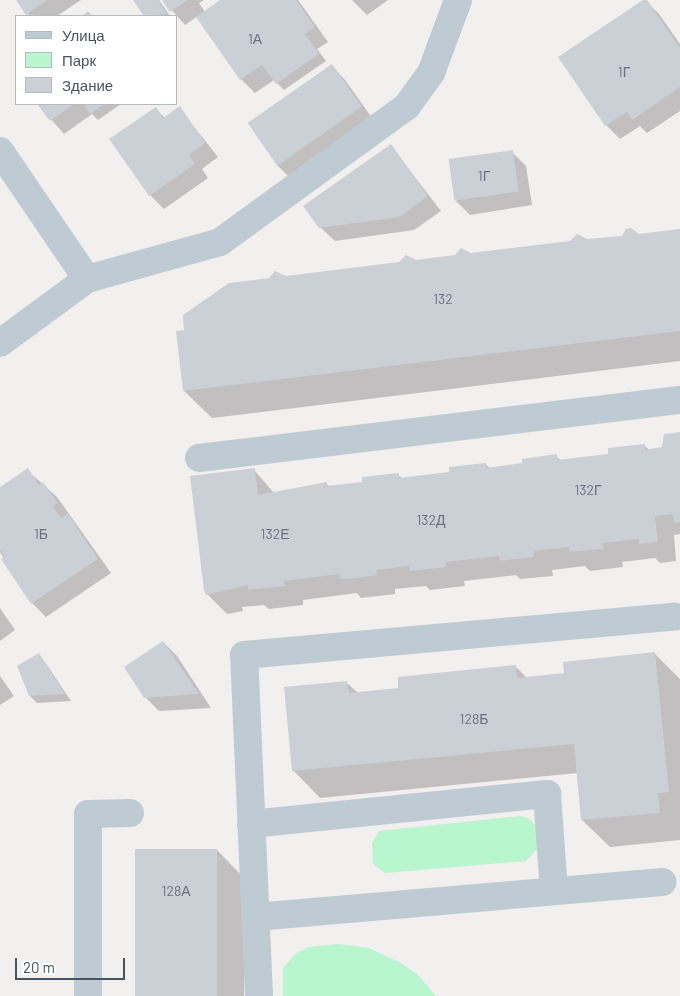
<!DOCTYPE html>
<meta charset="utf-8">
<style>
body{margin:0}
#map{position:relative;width:680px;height:996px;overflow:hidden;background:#f2efef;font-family:Barlow,sans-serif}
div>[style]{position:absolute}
.green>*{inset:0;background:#b9f5cf}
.shadow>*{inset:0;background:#0003}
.building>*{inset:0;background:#cbcfd6;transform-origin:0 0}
.minor>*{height:28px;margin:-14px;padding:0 14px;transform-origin:14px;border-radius:14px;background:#bfcbd3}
span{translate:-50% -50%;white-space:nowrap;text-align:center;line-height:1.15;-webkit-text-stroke:5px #fff;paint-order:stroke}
.number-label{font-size:14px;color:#66737e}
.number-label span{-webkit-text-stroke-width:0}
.legend{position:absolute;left:15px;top:15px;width:162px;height:90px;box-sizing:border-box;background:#fff;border:1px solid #b5bbbf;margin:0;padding:6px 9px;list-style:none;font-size:15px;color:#455460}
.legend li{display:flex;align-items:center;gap:10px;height:25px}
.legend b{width:25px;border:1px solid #b5bbbf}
.scale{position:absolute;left:15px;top:958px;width:110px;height:22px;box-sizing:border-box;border:2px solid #455460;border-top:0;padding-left:6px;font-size:15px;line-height:18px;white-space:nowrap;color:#455460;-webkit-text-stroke:4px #fff;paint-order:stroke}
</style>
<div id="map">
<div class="green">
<div style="clip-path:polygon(520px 816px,528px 818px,537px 827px,539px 847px,526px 861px,385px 873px,373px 864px,372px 843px,379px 831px)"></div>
<div style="clip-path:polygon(339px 944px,369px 948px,401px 963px,418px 975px,436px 996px,283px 996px,283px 968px,296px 953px,309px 947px)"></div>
</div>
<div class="shadow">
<div style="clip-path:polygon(17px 0,81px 0,57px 16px,29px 16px)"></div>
<div style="clip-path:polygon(135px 0,159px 0,170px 16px,146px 16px)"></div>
<div style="clip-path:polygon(163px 0,204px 0,199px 3px,205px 12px,222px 0,298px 0,328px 42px,317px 49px,326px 61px,284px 90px,274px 80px,255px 93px,241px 79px,198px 16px,185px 25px)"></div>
<div style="clip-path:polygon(352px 0,388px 0,367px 15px)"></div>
<div style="clip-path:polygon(645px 0,659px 14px,680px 44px,680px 111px,647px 133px,640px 126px,620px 139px,606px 125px,560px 57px)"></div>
<div style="clip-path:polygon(332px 66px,345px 80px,375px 122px,291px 179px,277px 165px,249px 123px)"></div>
<div style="clip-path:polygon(38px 104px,121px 104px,98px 120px,92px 114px,64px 134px)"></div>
<div style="clip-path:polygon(179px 108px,218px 157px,202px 169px,208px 178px,164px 209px,150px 195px,156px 109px,165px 118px)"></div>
<div style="clip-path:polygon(391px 146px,441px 211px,414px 230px,335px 241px,320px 227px)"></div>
<div style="clip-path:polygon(512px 152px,526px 166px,532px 205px,470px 215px,456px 201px)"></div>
<div style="clip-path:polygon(680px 230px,680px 361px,212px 418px,184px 391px,186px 331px,285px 277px)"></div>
<div style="clip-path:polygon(680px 433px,680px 534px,674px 535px,676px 561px,660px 563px,655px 558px,622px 562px,623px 567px,590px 571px,585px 566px,552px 570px,553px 576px,520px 579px,516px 575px,464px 581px,465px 586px,430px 590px,426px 586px,395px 589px,395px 594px,361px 598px,357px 593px,303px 600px,303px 605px,269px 609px,264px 605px,242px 607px,243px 611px,227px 614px,207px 594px,254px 470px,274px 493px,326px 483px,330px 487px,364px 483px,398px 475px,403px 479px,451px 473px,485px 464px,490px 468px,524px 465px,556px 456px,561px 461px,610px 455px,644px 445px,649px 450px,663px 448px)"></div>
<div style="clip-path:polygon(27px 470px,57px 497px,111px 573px,46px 617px,32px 603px,0 552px,0 488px)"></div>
<div style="clip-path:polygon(0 608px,15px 630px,0 641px)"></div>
<div style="clip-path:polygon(163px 642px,177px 656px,211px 708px,159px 711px,145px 697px)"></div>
<div style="clip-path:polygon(655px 654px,680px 679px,680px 840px,610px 847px,582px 820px,578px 773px,320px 798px,293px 770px,347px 683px,358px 693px,400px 690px,516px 667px,527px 678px,566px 674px)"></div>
<div style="clip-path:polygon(38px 655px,45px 662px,71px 701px,37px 703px,30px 696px)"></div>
<div style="clip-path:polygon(0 676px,14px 696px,0 705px)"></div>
<div style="clip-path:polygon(217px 850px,244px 878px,244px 996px,137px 996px)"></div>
</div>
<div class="building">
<div style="clip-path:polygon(16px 0,47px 0,26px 15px)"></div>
<div style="clip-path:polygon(133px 0,158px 0,167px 14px,144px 16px)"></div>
<div style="clip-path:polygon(162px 0,188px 0,170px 12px)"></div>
<div style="clip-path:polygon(220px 0,296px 0,315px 27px,305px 34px,319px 54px,276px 84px,262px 65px,240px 80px,196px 17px)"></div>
<div style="clip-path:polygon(643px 0,647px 0,680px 48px,680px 87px,632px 120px,627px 112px,605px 126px,558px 57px)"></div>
<div style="clip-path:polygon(88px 11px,92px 16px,82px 16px)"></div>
<div style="left:332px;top:64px;width:52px;height:103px;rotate:55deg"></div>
<div style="clip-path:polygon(37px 104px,74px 104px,50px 121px)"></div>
<div style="clip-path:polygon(87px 104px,105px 104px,90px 114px,85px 106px)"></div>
<div style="clip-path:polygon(180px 106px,205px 143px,189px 155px,195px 164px,149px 196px,109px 139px,156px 107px,163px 118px)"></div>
<div style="clip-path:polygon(391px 144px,428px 196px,400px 217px,319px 228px,303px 206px)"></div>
<div style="left:513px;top:150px;width:42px;height:65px;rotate:82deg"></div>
<div style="clip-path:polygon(631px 228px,639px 234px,680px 229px,680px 331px,183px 391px,176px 331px,184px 330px,183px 315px,229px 283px,269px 278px,275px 271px,286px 276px,399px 262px,406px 255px,416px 260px,455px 255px,461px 248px,471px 253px,570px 241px,577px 234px,587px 239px,622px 236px,626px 229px)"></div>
<div style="clip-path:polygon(680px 432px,680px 522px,674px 523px,673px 514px,655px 516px,658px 542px,639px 544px,639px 539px,603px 543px,604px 549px,569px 552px,569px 547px,534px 551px,534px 557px,500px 561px,499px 556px,446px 562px,446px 567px,410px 571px,409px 566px,376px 570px,377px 575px,358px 578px,340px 579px,340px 574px,284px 581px,285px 586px,248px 590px,248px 585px,206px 595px,204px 590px,190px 476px,255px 468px,258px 495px,327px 482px,327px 486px,362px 482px,362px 477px,399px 473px,399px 478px,449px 472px,449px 467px,486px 463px,486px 468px,522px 463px,522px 459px,557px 454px,557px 460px,608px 454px,608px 448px,645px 444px,645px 450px,662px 447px,664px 434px)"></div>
<div style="clip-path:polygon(28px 468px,39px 485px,43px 482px,58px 503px,53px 507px,61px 518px,68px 514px,98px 559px,31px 604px,1px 559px,5px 557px,0 550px,0 487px)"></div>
<div style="clip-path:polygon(163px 641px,199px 694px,144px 698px,124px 667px)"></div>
<div style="clip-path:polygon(655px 652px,669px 792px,658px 793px,660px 813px,581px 820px,574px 744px,292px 771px,284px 687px,347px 681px,349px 693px,398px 688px,398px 677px,516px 665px,517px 678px,564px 673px,563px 662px)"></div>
<div style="clip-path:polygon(39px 653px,65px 694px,29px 696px,17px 666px)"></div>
<div style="left:217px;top:849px;width:147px;height:82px;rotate:90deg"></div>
</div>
<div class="minor">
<div style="left:0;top:151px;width:155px;rotate:55.8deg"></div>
<div style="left:0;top:343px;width:108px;rotate:-36.3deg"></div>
<div style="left:87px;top:279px;width:138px;rotate:-15.5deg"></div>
<div style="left:220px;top:242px;width:231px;rotate:-36deg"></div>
<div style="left:407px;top:106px;width:41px;rotate:-54deg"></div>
<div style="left:431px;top:73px;width:78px;rotate:-69.7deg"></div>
<div style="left:199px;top:458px;width:484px;rotate:-6.9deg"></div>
<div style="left:251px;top:824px;width:298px;rotate:-5.8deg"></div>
<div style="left:547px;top:794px;width:97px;rotate:85.9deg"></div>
<div style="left:255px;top:917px;width:409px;rotate:-4.9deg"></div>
<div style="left:88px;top:996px;width:182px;rotate:-90deg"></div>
<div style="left:88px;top:814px;width:42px;rotate:-1.4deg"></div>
<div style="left:259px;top:996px;width:341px;rotate:-92.5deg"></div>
<div style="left:244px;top:655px;width:432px;rotate:-5.1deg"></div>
</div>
<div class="number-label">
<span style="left:255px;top:39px">1А</span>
<span style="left:624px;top:72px">1Г</span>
<span style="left:484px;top:176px">1Г</span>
<span style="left:443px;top:299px">132</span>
<span style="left:588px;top:490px">132Г</span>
<span style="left:431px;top:520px">132Д</span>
<span style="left:41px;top:534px">1Б</span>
<span style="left:275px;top:534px">132Е</span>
<span style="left:474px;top:719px">128Б</span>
<span style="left:176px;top:891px">128А</span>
</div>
<ul class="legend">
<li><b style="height:6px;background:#bfcbd3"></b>Улица</li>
<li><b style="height:14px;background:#b9f5cf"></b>Парк</li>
<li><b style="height:14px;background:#cbcfd6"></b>Здание</li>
</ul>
<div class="scale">20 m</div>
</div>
